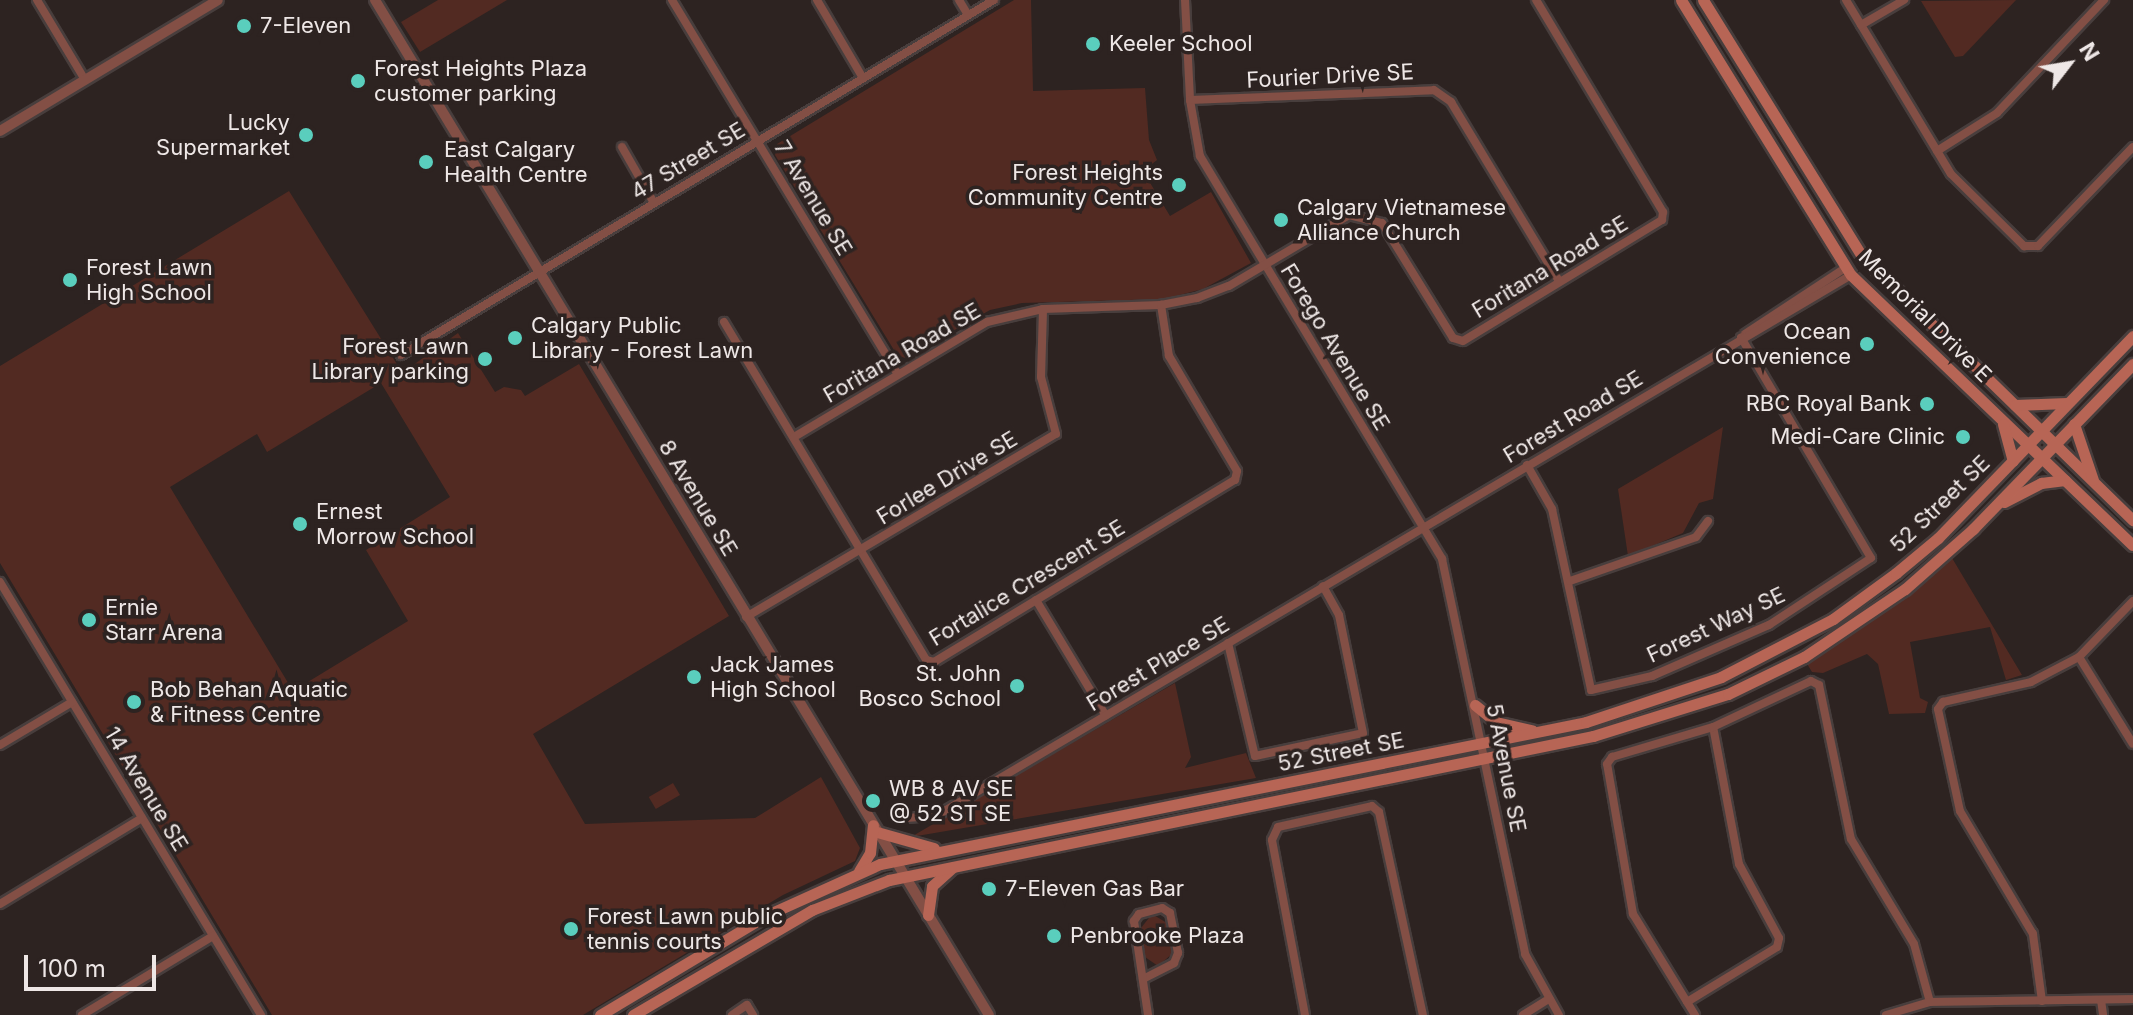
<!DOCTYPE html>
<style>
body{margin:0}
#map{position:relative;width:2133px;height:1015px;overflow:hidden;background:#2d2321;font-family:Inter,sans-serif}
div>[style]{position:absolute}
.green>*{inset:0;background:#522a22;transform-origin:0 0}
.roads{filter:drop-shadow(2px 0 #483e3d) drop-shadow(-2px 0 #483e3d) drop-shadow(0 2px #483e3d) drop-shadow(0 -2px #483e3d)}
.minor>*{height:8px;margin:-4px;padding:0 4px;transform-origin:4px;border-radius:4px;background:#834f45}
.tertiary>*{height:10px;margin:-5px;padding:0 5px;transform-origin:5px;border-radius:5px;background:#834f45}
.secondary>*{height:11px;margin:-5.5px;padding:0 5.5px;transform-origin:5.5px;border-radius:5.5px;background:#b76555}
.dots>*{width:22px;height:22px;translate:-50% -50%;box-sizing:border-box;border:4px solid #2d2321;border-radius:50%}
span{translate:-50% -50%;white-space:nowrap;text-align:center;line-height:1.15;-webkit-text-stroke:7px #2d2321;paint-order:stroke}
.poi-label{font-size:22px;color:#eee7e6}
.left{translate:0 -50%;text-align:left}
.right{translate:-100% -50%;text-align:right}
.street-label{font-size:22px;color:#eee7e6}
.north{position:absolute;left:2029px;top:24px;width:80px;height:80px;-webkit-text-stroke:6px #2d2321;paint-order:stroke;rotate:59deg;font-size:22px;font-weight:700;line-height:32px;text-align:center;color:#eee7e6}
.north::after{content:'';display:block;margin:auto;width:28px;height:36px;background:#eee7e6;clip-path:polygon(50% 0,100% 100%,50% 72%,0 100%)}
.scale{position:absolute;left:24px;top:955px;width:132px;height:36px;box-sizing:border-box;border:4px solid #eee7e6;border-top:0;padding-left:10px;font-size:24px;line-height:28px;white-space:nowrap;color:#eee7e6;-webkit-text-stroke:6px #2d2321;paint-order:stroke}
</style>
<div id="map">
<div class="green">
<div style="clip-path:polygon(438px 0,507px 0,420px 52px,401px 22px)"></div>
<div style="clip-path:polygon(1014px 0,1031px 0,1033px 91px,1145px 88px,1149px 140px,1157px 160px,1143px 171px,1170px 216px,1211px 192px,1251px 263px,1203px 289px,1164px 299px,1022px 303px,990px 310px,905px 358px,897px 355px,775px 155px,777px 144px)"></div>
<div style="clip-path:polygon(2016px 0,1963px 56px,1955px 57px,1921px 1px)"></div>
<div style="clip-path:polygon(evenodd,289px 191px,398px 366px,409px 368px,458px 333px,495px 392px,504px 387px,521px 390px,525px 396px,579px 364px,729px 616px,533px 734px,585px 824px,755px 818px,821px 777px,860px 848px,855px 861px,783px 895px,583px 1015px,272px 1015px,0 563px,0 366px,289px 191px,381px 383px,450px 497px,366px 550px,408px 621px,293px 691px,170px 487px,257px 434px,267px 452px,381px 383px)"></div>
<div style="clip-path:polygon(1723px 427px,1713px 499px,1699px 503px,1683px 533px,1628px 556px,1618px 489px)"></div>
<div style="clip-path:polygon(1952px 558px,2022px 675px,2006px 680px,1990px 627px,1910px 642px,1920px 698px,1928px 702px,1925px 713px,1889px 714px,1878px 664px,1867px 654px,1823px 673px,1812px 672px,1806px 662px,1884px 612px)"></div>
<div style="clip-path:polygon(1175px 683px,1191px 757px,1185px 768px,1246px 753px,1256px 778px,911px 837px)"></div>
<div style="left:673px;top:783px;width:14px;height:28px;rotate:60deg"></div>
<div style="clip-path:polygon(1152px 914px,1167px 923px,1172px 954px,1158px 966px,1145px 957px,1141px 928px)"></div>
</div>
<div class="roads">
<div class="minor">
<div style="left:37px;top:0;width:93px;rotate:59deg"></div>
<div style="left:672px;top:0;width:437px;rotate:58.9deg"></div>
<div style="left:817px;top:0;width:91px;rotate:59.5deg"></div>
<div style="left:959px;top:0;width:17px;rotate:59deg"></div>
<div style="left:1185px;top:0;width:100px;rotate:87.1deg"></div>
<div style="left:1190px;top:100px;width:57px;rotate:79.9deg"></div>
<div style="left:1200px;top:156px;width:470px;rotate:59deg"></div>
<div style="left:1442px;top:559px;width:404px;rotate:78.1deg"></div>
<div style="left:1525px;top:954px;width:70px;rotate:60.9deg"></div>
<div style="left:1846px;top:0;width:203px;rotate:58.9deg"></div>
<div style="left:1951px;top:174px;width:103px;rotate:44.6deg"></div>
<div style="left:2024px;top:246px;width:14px"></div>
<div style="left:2038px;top:246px;width:137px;rotate:-46.2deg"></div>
<div style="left:1861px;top:25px;width:50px;rotate:-30.2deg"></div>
<div style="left:1190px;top:100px;width:244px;rotate:-2.3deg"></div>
<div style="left:1434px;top:90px;width:21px;rotate:35deg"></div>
<div style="left:1451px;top:102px;width:209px;rotate:58.9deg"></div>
<div style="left:622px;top:147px;width:64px;rotate:60.3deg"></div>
<div style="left:1937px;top:151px;width:71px;rotate:-32.3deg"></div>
<div style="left:1997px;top:113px;width:156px;rotate:-46.6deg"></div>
<div style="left:724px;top:322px;width:394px;rotate:59.1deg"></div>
<div style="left:926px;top:660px;width:8px;rotate:14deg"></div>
<div style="left:934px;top:662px;width:352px;rotate:-31.2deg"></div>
<div style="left:1235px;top:480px;width:9px;rotate:-77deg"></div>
<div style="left:1237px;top:471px;width:134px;rotate:-120.6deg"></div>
<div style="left:1169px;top:356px;width:52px;rotate:-98.9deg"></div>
<div style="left:1745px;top:334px;width:120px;rotate:-33.4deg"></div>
<div style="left:401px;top:355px;width:691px;rotate:-30.91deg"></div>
<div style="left:794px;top:437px;width:225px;rotate:-30.8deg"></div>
<div style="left:987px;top:322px;width:57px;rotate:-13.1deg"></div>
<div style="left:1043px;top:309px;width:118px;rotate:-1.9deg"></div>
<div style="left:1161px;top:305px;width:37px;rotate:-11deg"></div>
<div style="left:1197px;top:298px;width:34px;rotate:-21deg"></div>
<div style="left:1229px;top:286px;width:139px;rotate:-30.6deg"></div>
<div style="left:1349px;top:215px;width:34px;rotate:14deg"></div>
<div style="left:1382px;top:223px;width:135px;rotate:58.3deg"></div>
<div style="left:1453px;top:338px;width:10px;rotate:17deg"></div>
<div style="left:1463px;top:341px;width:233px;rotate:-31.3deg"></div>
<div style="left:1662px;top:220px;width:8px;rotate:-83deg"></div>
<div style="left:1663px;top:212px;width:247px;rotate:-120.9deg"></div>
<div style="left:1527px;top:465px;width:51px;rotate:60.4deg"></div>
<div style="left:1552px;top:509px;width:185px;rotate:77.8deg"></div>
<div style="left:1591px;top:690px;width:63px;rotate:-12.9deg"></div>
<div style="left:1652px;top:676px;width:128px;rotate:-23.6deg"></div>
<div style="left:1769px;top:625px;width:122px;rotate:-33.3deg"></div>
<div style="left:1871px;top:558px;width:256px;rotate:-120.5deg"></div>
<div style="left:1570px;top:581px;width:133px;rotate:-19.2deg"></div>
<div style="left:1696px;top:537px;width:20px;rotate:-53deg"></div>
<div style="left:0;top:582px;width:506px;rotate:58.92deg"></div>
<div style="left:1036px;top:600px;width:135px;rotate:58.9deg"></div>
<div style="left:746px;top:617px;width:360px;rotate:-30.6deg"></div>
<div style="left:1056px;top:434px;width:59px;rotate:-104.7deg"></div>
<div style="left:1041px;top:377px;width:68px;rotate:-88.3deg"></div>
<div style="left:1228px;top:643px;width:116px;rotate:76.6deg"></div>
<div style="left:1255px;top:756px;width:110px;rotate:-12deg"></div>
<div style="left:1363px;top:733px;width:120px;rotate:-101.5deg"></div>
<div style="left:1339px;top:615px;width:33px;rotate:-119deg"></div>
<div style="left:2079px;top:657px;width:102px;rotate:58.2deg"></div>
<div style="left:0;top:745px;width:84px;rotate:-30.8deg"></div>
<div style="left:906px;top:818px;width:30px;rotate:-4deg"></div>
<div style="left:936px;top:816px;width:1063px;rotate:-30.59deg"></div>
<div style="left:0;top:904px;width:166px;rotate:-31.2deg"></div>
<div style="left:1143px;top:979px;width:35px;rotate:-27deg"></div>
<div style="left:1174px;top:963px;width:11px;rotate:-68deg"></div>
<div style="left:1178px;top:953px;width:41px;rotate:-101.3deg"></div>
<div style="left:1170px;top:913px;width:9px;rotate:-148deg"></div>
<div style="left:1162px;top:908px;width:24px;rotate:165deg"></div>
<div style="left:1139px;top:914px;width:9px;rotate:126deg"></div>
<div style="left:1134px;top:921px;width:95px;rotate:81.5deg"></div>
<div style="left:2101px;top:1000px;width:15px;rotate:82deg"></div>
<div style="left:2042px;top:1001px;width:68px;rotate:-97.7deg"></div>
<div style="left:2033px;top:934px;width:143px;rotate:-120.7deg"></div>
<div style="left:1960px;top:811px;width:104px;rotate:-102.2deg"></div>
<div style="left:1938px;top:709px;width:9px;rotate:-54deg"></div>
<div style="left:1943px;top:702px;width:90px;rotate:-12.8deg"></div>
<div style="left:2031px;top:682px;width:54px;rotate:-27.5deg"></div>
<div style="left:2079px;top:657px;width:78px;rotate:-46deg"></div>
<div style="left:1687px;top:1002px;width:105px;rotate:-31.4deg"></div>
<div style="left:1777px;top:947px;width:9px;rotate:-77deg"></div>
<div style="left:1779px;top:938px;width:84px;rotate:-118.4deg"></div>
<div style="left:1739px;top:864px;width:139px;rotate:-100.7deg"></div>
<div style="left:82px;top:1015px;width:153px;rotate:-31.1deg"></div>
<div style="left:732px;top:1015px;width:18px;rotate:-34deg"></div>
<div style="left:747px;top:1005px;width:12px;rotate:59deg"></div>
<div style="left:1305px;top:1015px;width:178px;rotate:-100.7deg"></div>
<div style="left:1272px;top:840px;width:14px;rotate:-65deg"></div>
<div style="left:1278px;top:827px;width:96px;rotate:-12.6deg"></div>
<div style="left:1372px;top:806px;width:9px;rotate:41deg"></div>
<div style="left:1379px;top:812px;width:208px;rotate:77.8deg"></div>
<div style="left:1523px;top:1015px;width:31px;rotate:-32deg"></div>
<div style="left:1695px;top:1015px;width:119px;rotate:-121.5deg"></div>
<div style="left:1633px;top:914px;width:152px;rotate:-99.8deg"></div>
<div style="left:1607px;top:764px;width:9px;rotate:-54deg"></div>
<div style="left:1612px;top:757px;width:105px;rotate:-16.5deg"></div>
<div style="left:1713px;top:727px;width:108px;rotate:-25.1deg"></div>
<div style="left:1811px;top:681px;width:9px;rotate:27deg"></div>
<div style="left:1819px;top:685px;width:157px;rotate:78.3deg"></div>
<div style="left:1851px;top:839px;width:122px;rotate:59deg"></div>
<div style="left:1914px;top:944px;width:60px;rotate:74.6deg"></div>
<div style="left:1886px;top:1015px;width:46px;rotate:-16.5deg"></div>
<div style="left:1930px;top:1002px;width:203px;rotate:-0.8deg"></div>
</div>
<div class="tertiary">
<div style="left:375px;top:0;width:1186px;rotate:58.83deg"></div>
<div style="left:0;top:131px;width:254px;rotate:-31deg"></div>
</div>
<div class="secondary">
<div style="left:1681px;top:0;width:323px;rotate:58.3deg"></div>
<div style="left:1851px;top:275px;width:390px;rotate:43.8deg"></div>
<div style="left:1703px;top:0;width:300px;rotate:58.2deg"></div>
<div style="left:1861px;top:255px;width:380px;rotate:44.3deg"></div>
<div style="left:2015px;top:405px;width:52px;rotate:-2.2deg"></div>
<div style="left:2003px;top:424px;width:38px;rotate:75deg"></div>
<div style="left:2074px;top:424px;width:59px;rotate:71.3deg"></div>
<div style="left:2004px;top:502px;width:42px;rotate:-27.2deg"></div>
<div style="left:2041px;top:483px;width:24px;rotate:-7deg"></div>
<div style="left:1475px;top:705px;width:27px;rotate:39deg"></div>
<div style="left:1496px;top:722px;width:37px;rotate:13deg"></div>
<div style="left:877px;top:832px;width:59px;rotate:15.7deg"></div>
<div style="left:859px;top:871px;width:21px;rotate:-59deg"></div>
<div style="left:870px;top:853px;width:28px;rotate:-84deg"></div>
<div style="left:928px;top:915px;width:29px;rotate:-82deg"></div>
<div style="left:932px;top:886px;width:28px;rotate:-42deg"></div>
<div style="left:600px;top:1015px;width:195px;rotate:-30.9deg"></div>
<div style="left:767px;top:915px;width:124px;rotate:-24.3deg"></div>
<div style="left:880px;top:864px;width:720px;rotate:-11.37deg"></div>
<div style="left:1586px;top:722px;width:142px;rotate:-18.4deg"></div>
<div style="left:1721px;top:677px;width:126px;rotate:-27.4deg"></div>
<div style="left:1833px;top:619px;width:78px;rotate:-36.1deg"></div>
<div style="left:1896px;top:573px;width:55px;rotate:-39.8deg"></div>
<div style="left:1938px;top:538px;width:281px;rotate:-46deg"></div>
<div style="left:633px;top:1015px;width:208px;rotate:-30.4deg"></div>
<div style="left:812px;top:910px;width:83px;rotate:-21.3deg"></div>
<div style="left:889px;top:880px;width:719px;rotate:-11.56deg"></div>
<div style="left:1593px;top:736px;width:141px;rotate:-17.3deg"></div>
<div style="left:1728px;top:694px;width:85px;rotate:-26deg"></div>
<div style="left:1804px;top:657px;width:122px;rotate:-34deg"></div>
<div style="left:1905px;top:589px;width:91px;rotate:-41.4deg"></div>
<div style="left:1973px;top:529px;width:230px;rotate:-45.9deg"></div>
</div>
</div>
<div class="dots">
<div style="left:244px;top:26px;background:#5acebd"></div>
<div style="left:1093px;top:44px;background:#5acebd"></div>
<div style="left:358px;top:81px;background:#5acebd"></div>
<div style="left:306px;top:135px;background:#5acebd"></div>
<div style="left:426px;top:162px;background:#5acebd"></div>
<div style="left:1179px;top:185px;background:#5acebd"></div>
<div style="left:1281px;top:220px;background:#5acebd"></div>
<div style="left:70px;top:280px;background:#5acebd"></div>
<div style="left:515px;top:338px;background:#5acebd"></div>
<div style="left:1867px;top:344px;background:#5acebd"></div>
<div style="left:485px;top:359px;background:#5acebd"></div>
<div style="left:1927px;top:404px;background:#5acebd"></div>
<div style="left:1963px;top:437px;background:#5acebd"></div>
<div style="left:300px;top:524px;background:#5acebd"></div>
<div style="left:89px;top:620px;background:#5acebd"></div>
<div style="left:694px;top:677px;background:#5acebd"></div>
<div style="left:1017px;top:686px;background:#5acebd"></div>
<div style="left:134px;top:702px;background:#5acebd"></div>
<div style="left:873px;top:801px;background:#5acebd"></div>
<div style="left:989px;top:889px;background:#5acebd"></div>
<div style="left:571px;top:929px;background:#5acebd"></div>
<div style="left:1054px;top:936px;background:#5acebd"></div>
</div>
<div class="poi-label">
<span class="left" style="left:260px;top:26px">7-Eleven</span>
<span class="left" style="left:1109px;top:44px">Keeler School</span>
<span class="left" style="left:374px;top:81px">Forest Heights Plaza<br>customer parking</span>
<span class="right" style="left:290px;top:135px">Lucky<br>Supermarket</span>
<span class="left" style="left:444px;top:162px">East Calgary<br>Health Centre</span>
<span class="right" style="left:1163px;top:185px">Forest Heights<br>Community Centre</span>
<span class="left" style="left:1297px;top:220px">Calgary Vietnamese<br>Alliance Church</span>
<span class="left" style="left:86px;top:280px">Forest Lawn<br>High School</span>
<span class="left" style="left:531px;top:338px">Calgary Public<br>Library - Forest Lawn</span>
<span class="right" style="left:1851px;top:344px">Ocean<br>Convenience</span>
<span class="right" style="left:469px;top:359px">Forest Lawn<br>Library parking</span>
<span class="right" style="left:1911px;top:404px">RBC Royal Bank</span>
<span class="right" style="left:1945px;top:437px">Medi-Care Clinic</span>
<span class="left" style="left:316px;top:524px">Ernest<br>Morrow School</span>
<span class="left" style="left:105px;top:620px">Ernie<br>Starr Arena</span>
<span class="left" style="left:710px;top:677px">Jack James<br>High School</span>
<span class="right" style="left:1001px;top:686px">St. John<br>Bosco School</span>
<span class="left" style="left:150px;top:702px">Bob Behan Aquatic<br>&amp; Fitness Centre</span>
<span class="left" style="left:889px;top:801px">WB 8 AV SE<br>@ 52 ST SE</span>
<span class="left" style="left:1005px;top:889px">7-Eleven Gas Bar</span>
<span class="left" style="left:587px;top:929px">Forest Lawn public<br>tennis courts</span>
<span class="left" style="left:1070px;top:936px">Penbrooke Plaza</span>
</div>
<div class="street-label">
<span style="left:1330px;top:76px;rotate:-3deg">Fourier Drive SE</span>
<span style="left:688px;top:161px;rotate:-31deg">47 Street SE</span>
<span style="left:813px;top:198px;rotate:59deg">7 Avenue SE</span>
<span style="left:1550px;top:267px;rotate:-31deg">Foritana Road SE</span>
<span style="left:1925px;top:316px;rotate:45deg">Memorial Drive E</span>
<span style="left:1335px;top:347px;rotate:59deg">Forego Avenue SE</span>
<span style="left:902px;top:353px;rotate:-30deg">Foritana Road SE</span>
<span style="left:1573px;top:417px;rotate:-31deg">Forest Road SE</span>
<span style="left:947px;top:478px;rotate:-31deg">Forlee Drive SE</span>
<span style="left:698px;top:498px;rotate:59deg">8 Avenue SE</span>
<span style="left:1940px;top:504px;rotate:-44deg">52 Street SE</span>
<span style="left:1027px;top:583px;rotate:-31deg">Fortalice Crescent SE</span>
<span style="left:1716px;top:625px;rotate:-25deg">Forest Way SE</span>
<span style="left:1158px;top:664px;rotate:-31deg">Forest Place SE</span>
<span style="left:1341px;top:752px;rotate:-11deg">52 Street SE</span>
<span style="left:1506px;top:768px;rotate:79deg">5 Avenue SE</span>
<span style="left:146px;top:789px;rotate:59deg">14 Avenue SE</span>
</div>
<div class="north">N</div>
<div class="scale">100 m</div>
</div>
